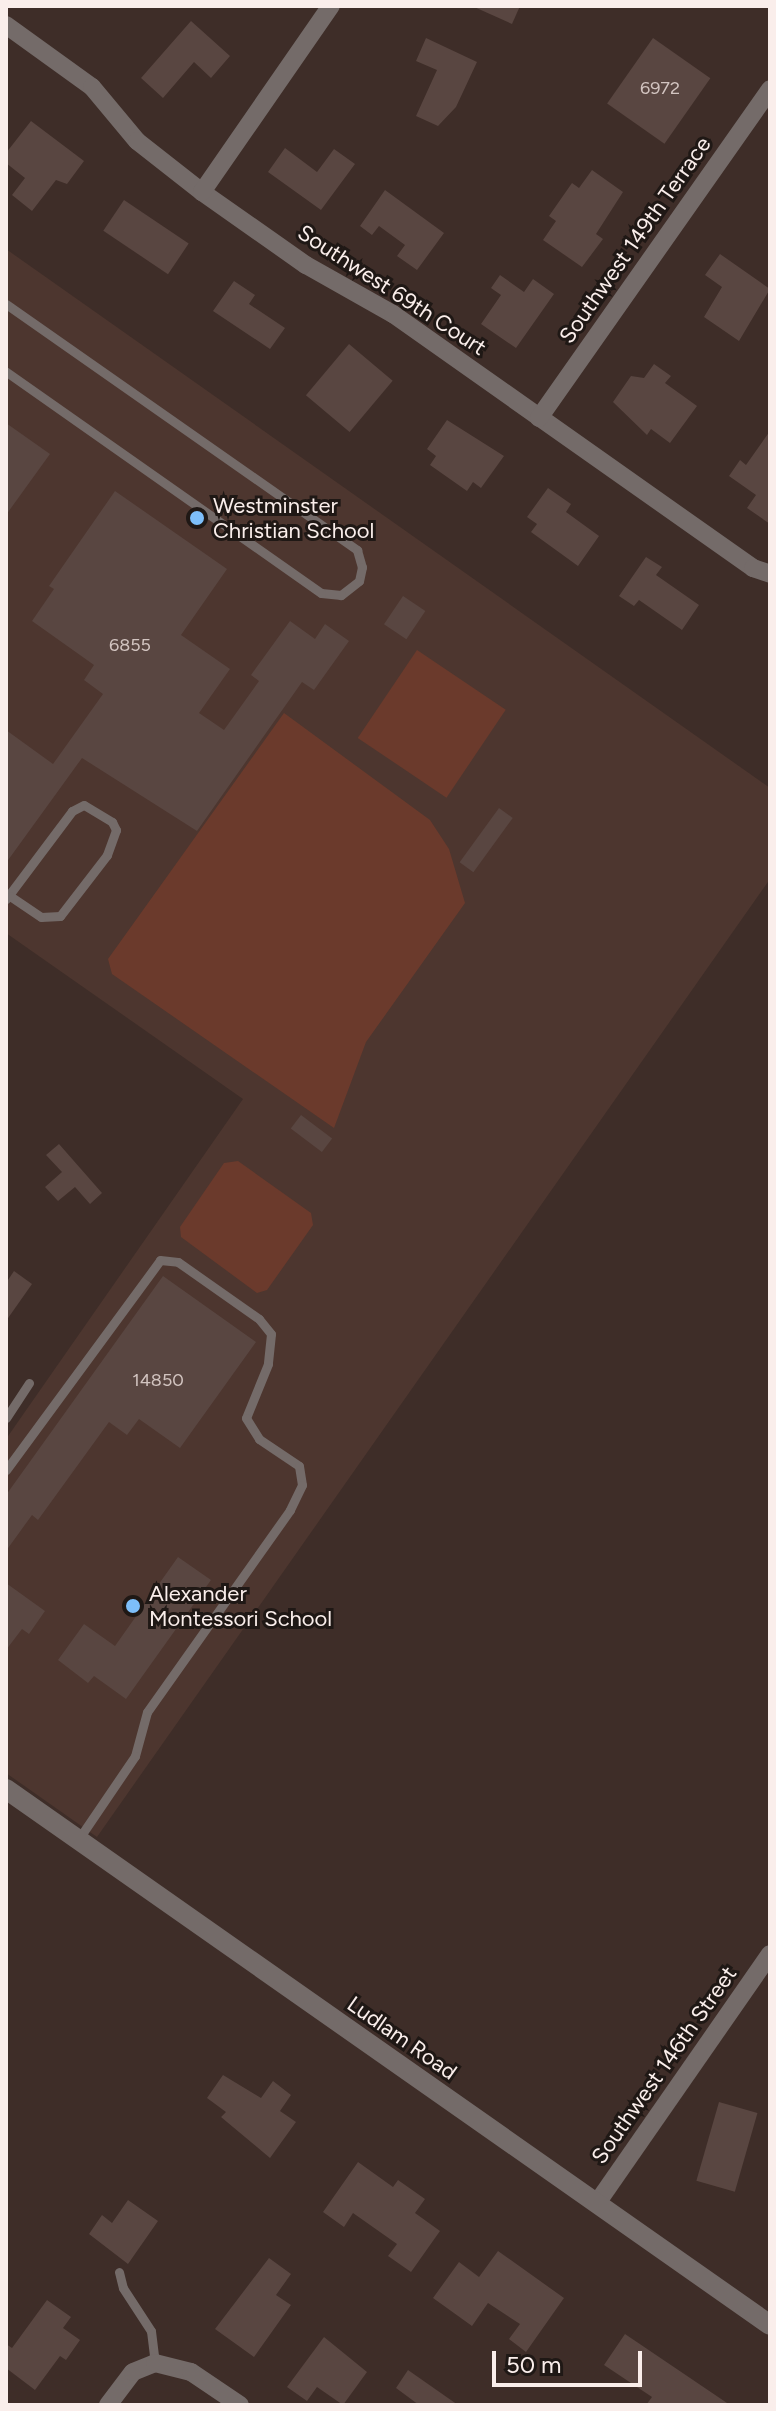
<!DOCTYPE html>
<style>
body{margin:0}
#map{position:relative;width:776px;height:2411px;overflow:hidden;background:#3e2d28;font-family:Figtree,sans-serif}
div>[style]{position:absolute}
.built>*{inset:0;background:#4d362f}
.green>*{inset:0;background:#6b3a2c;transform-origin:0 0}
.building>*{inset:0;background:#594641;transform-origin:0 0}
.service>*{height:9px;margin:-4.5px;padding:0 4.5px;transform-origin:4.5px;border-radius:4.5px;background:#746b69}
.minor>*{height:18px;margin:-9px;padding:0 9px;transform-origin:9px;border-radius:9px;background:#746b69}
.tertiary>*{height:20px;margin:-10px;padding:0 10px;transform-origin:10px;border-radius:10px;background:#746b69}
.dots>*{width:22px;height:22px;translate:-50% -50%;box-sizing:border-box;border:4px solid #1f1815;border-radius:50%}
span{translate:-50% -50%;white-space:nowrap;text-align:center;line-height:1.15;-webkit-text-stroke:6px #1f1815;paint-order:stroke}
.number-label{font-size:18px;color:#d2c4c0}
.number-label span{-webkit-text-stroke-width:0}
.street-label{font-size:22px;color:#faeeeb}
.poi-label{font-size:22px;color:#faeeeb}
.left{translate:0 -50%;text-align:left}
.frame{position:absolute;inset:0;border:8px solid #faeeeb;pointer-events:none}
.scale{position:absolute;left:492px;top:2351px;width:150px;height:36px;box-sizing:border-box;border:4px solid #faeeeb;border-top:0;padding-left:10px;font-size:24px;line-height:28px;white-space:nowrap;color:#faeeeb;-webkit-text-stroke:6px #1f1815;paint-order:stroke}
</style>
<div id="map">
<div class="built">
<div style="clip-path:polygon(6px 249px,770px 788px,770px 879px,97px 1837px,6px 1773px,6px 1439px,243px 1099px,6px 933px)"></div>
</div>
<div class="green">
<div style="left:417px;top:650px;width:107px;height:106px;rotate:34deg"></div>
<div style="clip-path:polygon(284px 713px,430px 820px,449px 849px,465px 903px,366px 1042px,334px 1128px,112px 974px,108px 959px)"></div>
<div style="clip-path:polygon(238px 1161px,311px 1213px,313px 1225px,267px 1290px,257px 1293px,181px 1237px,180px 1227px,224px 1163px)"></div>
</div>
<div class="building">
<div style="clip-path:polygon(472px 6px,520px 6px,512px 24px)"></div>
<div style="clip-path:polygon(191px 21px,230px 56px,211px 78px,194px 62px,163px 98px,141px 78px)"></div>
<div style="clip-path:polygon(426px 38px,477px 62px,456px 107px,438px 126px,416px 116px,437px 70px,416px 61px)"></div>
<div style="left:653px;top:38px;width:70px;height:80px;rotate:35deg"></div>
<div style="clip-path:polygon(31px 121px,84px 161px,67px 184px,56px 180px,32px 211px,12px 195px,25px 178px,6px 163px,6px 153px)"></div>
<div style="clip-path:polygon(285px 148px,317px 172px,334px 149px,355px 164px,321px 210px,268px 172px)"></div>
<div style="clip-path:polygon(592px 170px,623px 192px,596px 234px,603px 239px,582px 267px,543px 240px,556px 221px,549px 216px,572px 183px,579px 188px)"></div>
<div style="clip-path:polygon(385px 190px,444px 233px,417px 270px,397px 256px,405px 245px,379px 226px,372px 235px,360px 226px)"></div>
<div style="left:124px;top:200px;width:78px;height:37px;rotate:34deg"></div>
<div style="clip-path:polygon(720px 254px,770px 289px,739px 341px,704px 317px,722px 287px,705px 275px)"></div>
<div style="clip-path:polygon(500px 275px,524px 292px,533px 279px,554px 294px,516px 348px,481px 324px,501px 295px,491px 288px)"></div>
<div style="clip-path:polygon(234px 281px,255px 295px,249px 304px,285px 328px,270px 349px,213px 311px)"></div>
<div style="left:349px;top:344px;width:57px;height:67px;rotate:40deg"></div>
<div style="clip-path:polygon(654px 364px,671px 376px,665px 383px,697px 406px,670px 443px,651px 429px,647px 435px,613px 402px,631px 376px,644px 378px)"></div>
<div style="clip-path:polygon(447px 420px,504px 456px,481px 488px,473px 482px,467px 491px,430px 465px,436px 456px,427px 449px)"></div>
<div style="clip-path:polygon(6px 423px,50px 454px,6px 515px)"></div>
<div style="clip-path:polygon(770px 431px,770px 524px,747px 508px,756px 495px,729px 476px,740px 460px,746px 465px)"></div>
<div style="clip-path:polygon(548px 488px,571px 504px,566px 512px,599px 536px,578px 566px,531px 532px,537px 524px,527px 517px)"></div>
<div style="clip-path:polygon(115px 491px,227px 569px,181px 635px,230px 669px,199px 713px,224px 730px,259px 681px,251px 675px,290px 621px,315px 639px,325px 624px,349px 641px,314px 690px,302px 682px,197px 831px,82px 758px,6px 863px,6px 730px,53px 764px,103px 694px,84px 680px,94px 665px,32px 621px,54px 589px,49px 586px)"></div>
<div style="clip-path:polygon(646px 557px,662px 567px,656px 575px,699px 605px,682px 630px,639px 600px,634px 606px,619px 596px)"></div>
<div style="left:403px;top:596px;width:27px;height:34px;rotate:34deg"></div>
<div style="left:499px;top:808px;width:17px;height:67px;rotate:36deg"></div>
<div style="left:301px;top:1115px;width:39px;height:17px;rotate:37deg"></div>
<div style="clip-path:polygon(59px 1144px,102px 1193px,90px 1204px,75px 1187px,58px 1201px,45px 1187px,62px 1172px,46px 1155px)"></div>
<div style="clip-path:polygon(14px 1271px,32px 1284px,6px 1321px,6px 1283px)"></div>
<div style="clip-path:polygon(163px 1276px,256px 1342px,180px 1448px,139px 1419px,127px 1435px,109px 1422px,38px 1520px,32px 1515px,6px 1551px,6px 1495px)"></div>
<div style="clip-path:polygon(178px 1557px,211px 1580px,126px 1699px,94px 1676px,88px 1683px,58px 1660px,84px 1624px,115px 1646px)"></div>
<div style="clip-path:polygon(6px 1583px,45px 1611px,29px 1634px,22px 1629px,6px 1650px)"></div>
<div style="clip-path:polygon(223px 2075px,261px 2098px,273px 2081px,291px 2095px,280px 2111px,296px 2122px,270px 2158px,221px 2117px,226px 2112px,207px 2098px)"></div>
<div style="left:719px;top:2102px;width:40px;height:82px;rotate:16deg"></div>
<div style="clip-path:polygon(358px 2162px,393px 2187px,398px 2180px,425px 2199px,415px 2213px,440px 2231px,411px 2272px,388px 2256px,397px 2244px,353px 2213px,344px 2227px,323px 2212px)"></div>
<div style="clip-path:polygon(128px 2200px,158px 2221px,128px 2264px,89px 2234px,102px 2215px,112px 2223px)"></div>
<div style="clip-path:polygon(498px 2251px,564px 2298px,526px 2352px,509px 2339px,520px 2324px,488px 2303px,472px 2326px,433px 2298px,459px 2262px,479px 2277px)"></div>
<div style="clip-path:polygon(269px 2258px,291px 2274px,276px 2295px,291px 2305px,254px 2357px,215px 2329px)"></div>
<div style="clip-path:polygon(47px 2300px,71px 2317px,63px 2328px,80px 2340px,66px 2360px,60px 2356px,35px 2390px,6px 2368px,6px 2344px,12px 2348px)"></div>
<div style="clip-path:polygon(625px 2334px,730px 2405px,646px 2405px,652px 2397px,604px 2365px)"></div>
<div style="clip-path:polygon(324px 2337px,367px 2372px,343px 2405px,317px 2387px,307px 2401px,287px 2387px)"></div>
<div style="clip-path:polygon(408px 2370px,458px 2405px,419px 2405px,396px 2388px)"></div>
</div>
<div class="service">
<div style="left:6px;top:304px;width:429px;rotate:35deg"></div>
<div style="left:357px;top:550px;width:18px;rotate:74deg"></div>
<div style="left:362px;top:567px;width:14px;rotate:102deg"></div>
<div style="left:359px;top:581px;width:23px;rotate:142deg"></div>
<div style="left:341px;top:595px;width:20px;rotate:-174deg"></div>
<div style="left:321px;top:593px;width:385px;rotate:-144.9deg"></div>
<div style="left:6px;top:899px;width:110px;rotate:-53.1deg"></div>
<div style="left:72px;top:811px;width:13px;rotate:-27deg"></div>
<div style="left:84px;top:805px;width:33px;rotate:31deg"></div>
<div style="left:112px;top:822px;width:9px;rotate:63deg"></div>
<div style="left:116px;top:830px;width:27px;rotate:110deg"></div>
<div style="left:107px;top:855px;width:77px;rotate:127.6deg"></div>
<div style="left:60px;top:916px;width:19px;rotate:177deg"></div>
<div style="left:41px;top:917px;width:37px;rotate:-146deg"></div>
<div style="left:6px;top:1418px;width:42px;rotate:-56.7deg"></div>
<div style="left:6px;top:1470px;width:260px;rotate:-53.7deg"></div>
<div style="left:160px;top:1260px;width:18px;rotate:6deg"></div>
<div style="left:178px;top:1262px;width:99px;rotate:35.1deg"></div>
<div style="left:259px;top:1319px;width:19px;rotate:51deg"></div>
<div style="left:271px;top:1334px;width:30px;rotate:96deg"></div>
<div style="left:268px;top:1364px;width:58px;rotate:112.2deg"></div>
<div style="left:246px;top:1418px;width:25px;rotate:58deg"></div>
<div style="left:259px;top:1439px;width:48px;rotate:34deg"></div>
<div style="left:299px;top:1466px;width:19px;rotate:81deg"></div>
<div style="left:302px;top:1485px;width:28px;rotate:116deg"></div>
<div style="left:290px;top:1510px;width:247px;rotate:125.3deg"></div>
<div style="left:147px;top:1712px;width:46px;rotate:105.3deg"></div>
<div style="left:135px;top:1756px;width:102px;rotate:124.2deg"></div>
<div style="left:119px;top:2272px;width:16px;rotate:76deg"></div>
<div style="left:123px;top:2288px;width:51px;rotate:56.9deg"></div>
<div style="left:151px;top:2331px;width:32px;rotate:83deg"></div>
</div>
<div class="minor">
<div style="left:6px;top:25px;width:106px;rotate:35.8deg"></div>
<div style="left:92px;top:87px;width:70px;rotate:50.2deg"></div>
<div style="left:137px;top:141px;width:83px;rotate:38.1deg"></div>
<div style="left:202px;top:192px;width:127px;rotate:35.1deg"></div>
<div style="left:306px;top:265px;width:100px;rotate:29.4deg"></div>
<div style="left:393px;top:314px;width:441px;rotate:35.2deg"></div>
<div style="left:753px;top:568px;width:18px;rotate:19deg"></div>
<div style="left:202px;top:192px;width:226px;rotate:-55.3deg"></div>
<div style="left:539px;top:418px;width:402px;rotate:-54.9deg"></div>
<div style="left:597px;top:2203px;width:303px;rotate:-55.2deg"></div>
<div style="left:108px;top:2405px;width:41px;rotate:-52.9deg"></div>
<div style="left:133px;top:2372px;width:24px;rotate:-22deg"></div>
<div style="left:155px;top:2363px;width:37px;rotate:14deg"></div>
<div style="left:191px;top:2372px;width:59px;rotate:34deg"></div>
</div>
<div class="tertiary">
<div style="left:6px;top:1789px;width:933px;rotate:35.05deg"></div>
</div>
<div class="dots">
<div style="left:197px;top:518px;background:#7dbef9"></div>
<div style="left:133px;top:1606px;background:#7dbef9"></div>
</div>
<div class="number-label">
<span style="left:660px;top:88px">6972</span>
<span style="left:130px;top:645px">6855</span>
<span style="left:158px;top:1380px">14850</span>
</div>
<div class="street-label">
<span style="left:635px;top:240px;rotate:-55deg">Southwest 149th Terrace</span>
<span style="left:392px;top:290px;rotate:33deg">Southwest 69th Court</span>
<span style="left:402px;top:2038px;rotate:35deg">Ludlam Road</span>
<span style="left:664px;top:2065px;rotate:-55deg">Southwest 146th Street</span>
</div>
<div class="poi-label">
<span class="left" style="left:213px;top:518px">Westminster<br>Christian School</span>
<span class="left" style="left:149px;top:1606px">Alexander<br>Montessori School</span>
</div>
<div class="frame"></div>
<div class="scale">50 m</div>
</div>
